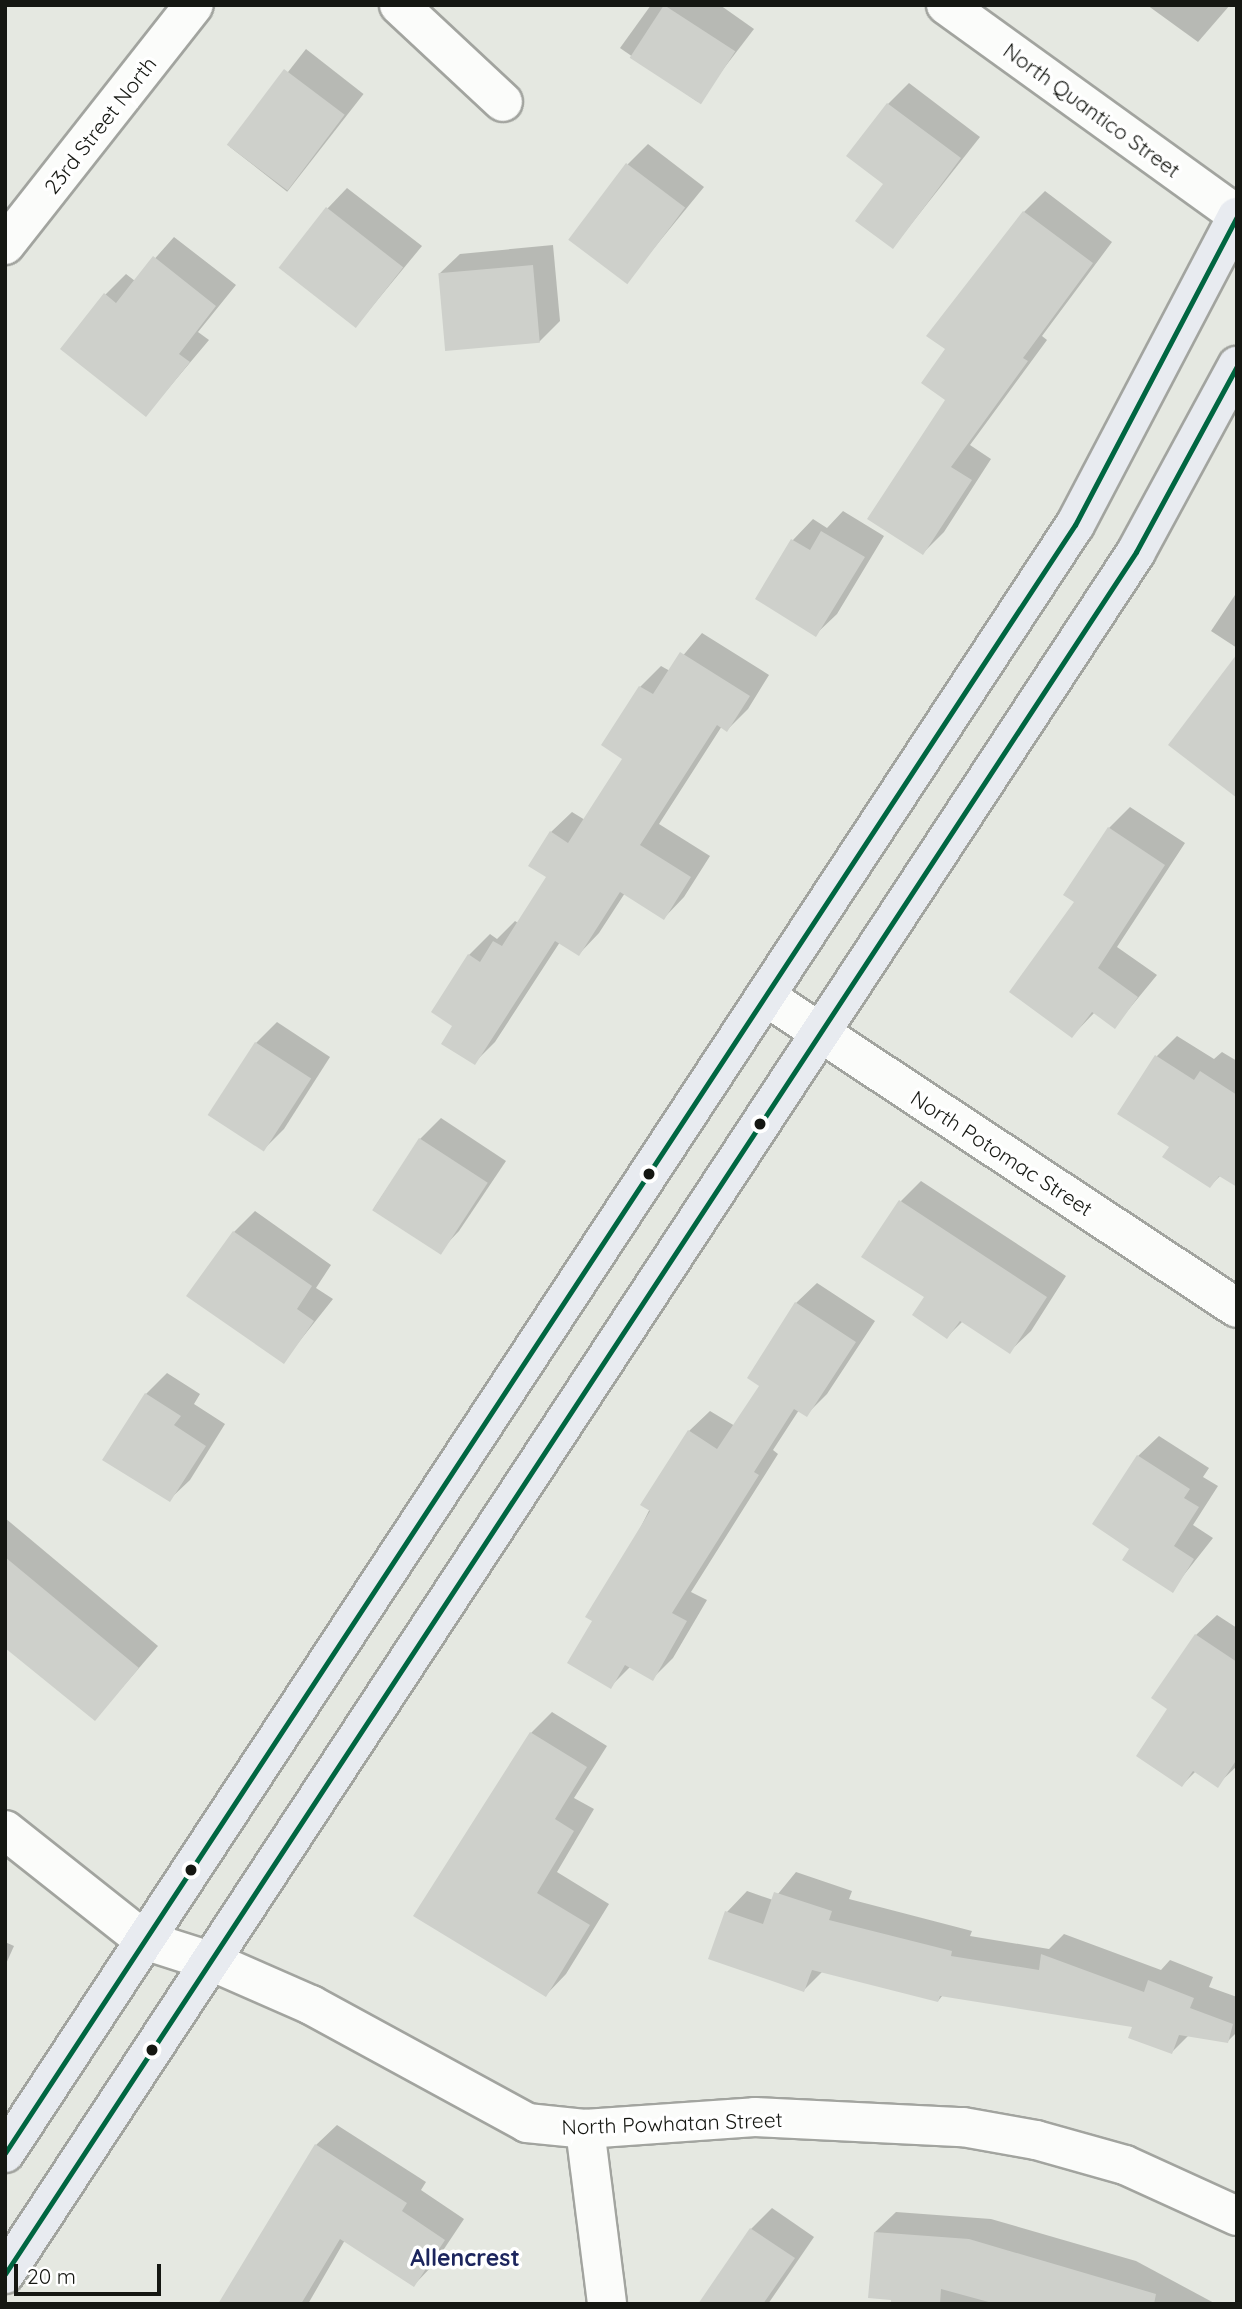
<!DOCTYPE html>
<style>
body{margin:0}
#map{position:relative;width:1242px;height:2309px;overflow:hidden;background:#e5e8e1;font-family:Quicksand,sans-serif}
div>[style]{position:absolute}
.shadow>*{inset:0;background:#0003;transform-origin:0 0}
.building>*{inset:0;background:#ced0cb;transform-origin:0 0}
.roads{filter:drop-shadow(2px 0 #a2a49f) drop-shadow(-2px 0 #a2a49f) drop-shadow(0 2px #a2a49f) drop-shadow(0 -2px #a2a49f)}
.minor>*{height:38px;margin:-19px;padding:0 19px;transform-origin:19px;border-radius:19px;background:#fbfcfa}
.primary>*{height:38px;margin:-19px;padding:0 19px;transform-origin:19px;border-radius:19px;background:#e8ebf0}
.bus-1>*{height:5px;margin:-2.5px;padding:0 2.5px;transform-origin:2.5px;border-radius:2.5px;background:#006641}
.dots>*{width:19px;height:19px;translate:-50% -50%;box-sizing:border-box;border:4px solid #fff;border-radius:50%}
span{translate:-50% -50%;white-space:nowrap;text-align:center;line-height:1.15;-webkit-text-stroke:7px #fff;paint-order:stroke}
.street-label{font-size:21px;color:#151712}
.neighbourhood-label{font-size:23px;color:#1c255d;font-weight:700}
.frame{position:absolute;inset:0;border:7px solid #151712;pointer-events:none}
.scale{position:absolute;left:14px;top:2264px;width:147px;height:32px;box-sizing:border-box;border:4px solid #151712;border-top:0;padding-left:9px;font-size:21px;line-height:24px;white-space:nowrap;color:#151712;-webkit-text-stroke:5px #fff;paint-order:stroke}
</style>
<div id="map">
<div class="shadow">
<div style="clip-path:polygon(651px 5px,720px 5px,754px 29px,698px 102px,620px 48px)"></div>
<div style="clip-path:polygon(1147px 5px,1230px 5px,1198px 42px)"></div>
<div style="left:306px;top:49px;width:73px;height:124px;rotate:38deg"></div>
<div style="clip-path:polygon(909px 83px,980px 137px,893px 247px,885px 184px,888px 104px)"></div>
<div style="clip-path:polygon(648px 144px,704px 187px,627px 281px,628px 164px)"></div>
<div style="clip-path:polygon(347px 188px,422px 246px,356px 326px,327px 209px)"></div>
<div style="clip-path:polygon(1045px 191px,1112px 242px,1042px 336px,1047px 340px,970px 445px,991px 459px,944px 532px,923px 553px,948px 400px,947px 349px,1024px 212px)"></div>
<div style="clip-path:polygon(174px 237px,236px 285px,198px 332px,209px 340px,146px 415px,105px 295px,126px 274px,135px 281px)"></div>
<div style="clip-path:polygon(553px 245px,560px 321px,539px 342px,439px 274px,460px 254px)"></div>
<div style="clip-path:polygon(843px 511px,884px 536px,837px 614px,816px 634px,757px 599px,793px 540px,813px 519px,827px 528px)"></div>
<div style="clip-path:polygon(1237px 592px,1237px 648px,1211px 631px)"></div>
<div style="clip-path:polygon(702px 633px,769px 675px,748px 709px,727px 730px,722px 726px,659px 824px,710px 856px,684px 897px,664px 918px,625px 893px,599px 933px,579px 954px,560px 942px,495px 1042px,474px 1063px,455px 1026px,469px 955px,490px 934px,497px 939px,515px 921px,518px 923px,548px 876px,551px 832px,572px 812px,585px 820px,625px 758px,640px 687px,661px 666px,670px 671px)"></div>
<div style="clip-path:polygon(1130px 807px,1185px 843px,1117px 947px,1157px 975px,1115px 1026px,1095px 1012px,1072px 1036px,1077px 901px,1109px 828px)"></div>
<div style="clip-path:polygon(277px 1022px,330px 1057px,284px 1129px,263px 1150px,256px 1043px)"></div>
<div style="clip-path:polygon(1177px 1036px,1214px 1059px,1222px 1052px,1237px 1061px,1237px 1185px,1221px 1175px,1210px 1186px,1171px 1147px,1157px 1056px)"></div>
<div style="clip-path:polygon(441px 1118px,506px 1161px,459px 1231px,439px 1252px,374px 1208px,420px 1139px)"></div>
<div style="clip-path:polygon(921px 1181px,1066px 1276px,1031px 1331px,1010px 1351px,963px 1321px,947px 1337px,926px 1297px,901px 1201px)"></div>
<div style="clip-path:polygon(255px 1211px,331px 1265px,316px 1288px,333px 1299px,283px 1362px,234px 1232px)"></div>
<div style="clip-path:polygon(817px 1283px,875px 1321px,827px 1394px,806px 1415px,799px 1410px,773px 1450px,778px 1454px,691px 1592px,707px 1600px,673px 1658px,652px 1679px,631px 1666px,611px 1686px,594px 1620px,689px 1431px,710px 1411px,735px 1426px,762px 1386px,796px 1303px)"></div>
<div style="clip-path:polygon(167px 1373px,200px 1394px,194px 1404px,225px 1424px,190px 1480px,169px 1500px,146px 1394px)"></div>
<div style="clip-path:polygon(1159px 1436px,1209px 1468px,1203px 1477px,1218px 1486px,1193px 1525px,1213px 1538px,1172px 1590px,1132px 1548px,1138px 1456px)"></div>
<div style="clip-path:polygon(5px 1518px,158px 1646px,95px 1719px,5px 1645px)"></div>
<div style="clip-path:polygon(1217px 1615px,1237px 1628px,1237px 1766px,1217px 1785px,1196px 1771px,1182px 1785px,1170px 1709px,1196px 1635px)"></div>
<div style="clip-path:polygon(552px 1712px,607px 1746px,574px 1798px,594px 1809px,557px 1872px,609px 1904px,566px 1974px,546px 1995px,416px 1915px,531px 1733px)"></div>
<div style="clip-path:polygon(796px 1872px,852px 1891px,849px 1899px,972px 1931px,970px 1936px,1049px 1949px,1064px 1934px,1161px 1970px,1170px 1960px,1213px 1977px,1209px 1987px,1237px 1997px,1237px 2032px,1228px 2041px,1189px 2035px,1172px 2052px,1134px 2026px,943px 1995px,938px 2001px,823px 1971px,804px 1990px,727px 1912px,747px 1891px,773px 1900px)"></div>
<div style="clip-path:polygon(5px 1942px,14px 1946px,5px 1966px)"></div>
<div style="clip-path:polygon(337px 2125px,426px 2182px,421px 2190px,464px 2219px,434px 2264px,414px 2285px,345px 2240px,308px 2304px,220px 2304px,316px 2145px)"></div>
<div style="clip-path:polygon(772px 2208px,814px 2237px,768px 2304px,701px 2304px,751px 2229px)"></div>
<div style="clip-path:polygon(896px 2212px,991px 2219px,1136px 2261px,1216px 2304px,935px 2304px,875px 2232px)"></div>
</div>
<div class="building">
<div style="left:664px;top:5px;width:85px;height:63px;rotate:33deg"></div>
<div style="left:284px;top:69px;width:76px;height:95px;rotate:37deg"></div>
<div style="clip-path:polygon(887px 103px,961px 158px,893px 249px,855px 221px,883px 184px,846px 156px)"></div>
<div style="left:626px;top:163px;width:74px;height:96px;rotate:37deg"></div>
<div style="left:326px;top:207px;width:98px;height:77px;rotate:38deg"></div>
<div style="clip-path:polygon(1023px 211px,1093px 263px,1023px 358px,1028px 361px,951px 467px,972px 480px,923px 555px,867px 519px,945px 400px,921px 383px,945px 349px,926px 336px)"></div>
<div style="clip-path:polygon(153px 256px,216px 306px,179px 354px,190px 362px,146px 417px,60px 349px,104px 293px,116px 303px)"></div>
<div style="left:533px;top:265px;width:78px;height:95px;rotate:85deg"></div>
<div style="clip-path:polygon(821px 531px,865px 557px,816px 637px,755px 599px,791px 539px,810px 550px)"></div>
<div style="clip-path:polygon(680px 652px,750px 696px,727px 732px,717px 725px,640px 845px,691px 877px,664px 920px,620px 892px,579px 956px,555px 941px,475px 1065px,441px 1044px,452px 1026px,431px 1012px,468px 954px,480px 962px,493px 941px,502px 946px,546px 877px,528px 866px,550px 831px,568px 843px,622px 759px,601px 745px,639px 686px,653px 694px)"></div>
<div style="clip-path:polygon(1237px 654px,1237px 798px,1168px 745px)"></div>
<div style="clip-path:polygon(1108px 827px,1165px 865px,1098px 968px,1138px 997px,1115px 1029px,1092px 1012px,1072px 1038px,1009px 992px,1074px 902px,1063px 895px)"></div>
<div style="left:255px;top:1042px;width:67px;height:87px;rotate:33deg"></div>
<div style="clip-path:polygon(1155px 1055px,1194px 1080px,1200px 1071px,1237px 1095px,1237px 1187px,1219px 1176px,1210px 1188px,1162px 1157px,1169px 1147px,1117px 1114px)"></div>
<div style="left:419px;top:1138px;width:82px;height:86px;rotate:33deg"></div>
<div style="clip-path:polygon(899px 1200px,1047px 1297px,1010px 1354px,960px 1321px,947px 1339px,912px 1315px,924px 1297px,861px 1257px)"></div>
<div style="clip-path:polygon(233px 1231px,312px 1286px,297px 1309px,314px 1321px,284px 1364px,186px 1296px)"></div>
<div style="clip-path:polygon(795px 1302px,856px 1342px,807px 1417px,794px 1409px,754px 1472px,759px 1475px,672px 1613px,687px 1621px,653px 1681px,625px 1665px,611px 1689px,567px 1663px,592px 1621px,585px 1617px,650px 1511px,640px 1505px,688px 1430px,717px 1449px,759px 1386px,747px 1378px)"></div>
<div style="clip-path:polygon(145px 1393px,181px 1416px,174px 1425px,206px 1446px,170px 1502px,102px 1460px)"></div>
<div style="clip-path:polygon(1137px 1455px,1190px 1489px,1184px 1498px,1199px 1507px,1174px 1546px,1194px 1559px,1173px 1593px,1122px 1560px,1129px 1549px,1092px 1524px)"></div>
<div style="clip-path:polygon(5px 1557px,139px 1668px,95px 1721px,5px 1648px)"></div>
<div style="clip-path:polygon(1195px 1634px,1237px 1662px,1237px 1759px,1218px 1788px,1193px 1771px,1182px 1787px,1136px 1756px,1167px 1709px,1151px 1698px)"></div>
<div style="clip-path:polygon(530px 1732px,587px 1767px,555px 1819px,574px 1831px,537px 1893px,590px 1925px,546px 1997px,413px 1916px)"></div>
<div style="clip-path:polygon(774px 1892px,832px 1911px,829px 1920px,952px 1951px,951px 1956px,1039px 1970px,1041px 1954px,1144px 1992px,1148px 1980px,1194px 1998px,1190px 2008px,1233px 2024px,1228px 2043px,1179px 2035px,1172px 2054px,1128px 2038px,1132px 2027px,940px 1996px,938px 2002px,812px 1970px,804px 1992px,708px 1959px,725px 1911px,763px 1924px)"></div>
<div style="clip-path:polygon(315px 2144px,407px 2203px,402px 2211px,445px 2240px,414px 2287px,340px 2239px,301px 2304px,218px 2304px)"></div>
<div style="clip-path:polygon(750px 2228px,795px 2258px,763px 2304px,698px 2304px)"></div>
<div style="clip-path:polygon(874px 2232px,969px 2239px,1156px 2294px,1154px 2304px,996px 2304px,941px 2289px,940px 2304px,891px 2304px,891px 2300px,868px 2298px)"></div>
</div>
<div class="roads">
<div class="minor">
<div style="left:399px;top:5px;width:142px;rotate:43deg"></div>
<div style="left:946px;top:5px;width:359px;rotate:35.8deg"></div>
<div style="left:5px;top:245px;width:305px;rotate:-51.8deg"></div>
<div style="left:768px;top:998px;width:562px;rotate:33.46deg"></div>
<div style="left:5px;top:1830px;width:177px;rotate:38.4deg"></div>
<div style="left:144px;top:1940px;width:72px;rotate:17.7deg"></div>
<div style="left:213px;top:1962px;width:107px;rotate:23.7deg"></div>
<div style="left:311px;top:2005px;width:246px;rotate:28.6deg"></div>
<div style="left:527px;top:2123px;width:58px;rotate:5.9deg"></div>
<div style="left:585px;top:2129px;width:170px;rotate:-4deg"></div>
<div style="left:755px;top:2117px;width:208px;rotate:2.8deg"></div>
<div style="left:963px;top:2127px;width:74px;rotate:10.1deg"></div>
<div style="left:1036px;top:2140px;width:92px;rotate:15.7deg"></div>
<div style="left:1125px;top:2165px;width:123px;rotate:24.5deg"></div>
<div style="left:585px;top:2129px;width:176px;rotate:82.8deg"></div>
</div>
<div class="primary">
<div style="left:5px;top:2153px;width:1948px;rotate:-56.69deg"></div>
<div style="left:1075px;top:525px;width:348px;rotate:-62.3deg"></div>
<div style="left:5px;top:2274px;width:2060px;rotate:-56.7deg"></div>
<div style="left:1136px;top:552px;width:212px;rotate:-61.5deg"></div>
</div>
</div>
<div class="bus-1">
<div style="left:5px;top:2153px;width:1948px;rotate:-56.69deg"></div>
<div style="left:1075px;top:525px;width:348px;rotate:-62.3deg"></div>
<div style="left:5px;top:2274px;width:2060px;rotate:-56.7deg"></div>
<div style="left:1136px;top:552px;width:212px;rotate:-61.5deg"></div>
</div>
<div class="dots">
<div style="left:760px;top:1124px;background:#151712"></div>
<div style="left:649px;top:1174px;background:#151712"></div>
<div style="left:191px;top:1870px;background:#151712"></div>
<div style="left:152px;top:2050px;background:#151712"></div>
</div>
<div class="street-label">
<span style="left:1092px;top:110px;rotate:36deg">North Quantico Street</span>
<span style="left:100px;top:125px;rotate:-52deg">23rd Street North</span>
<span style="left:1002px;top:1153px;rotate:33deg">North Potomac Street</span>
<span style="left:672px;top:2123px;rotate:-2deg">North Powhatan Street</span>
</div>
<div class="neighbourhood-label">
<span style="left:465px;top:2258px">Allencrest</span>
</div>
<div class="frame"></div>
<div class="scale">20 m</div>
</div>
